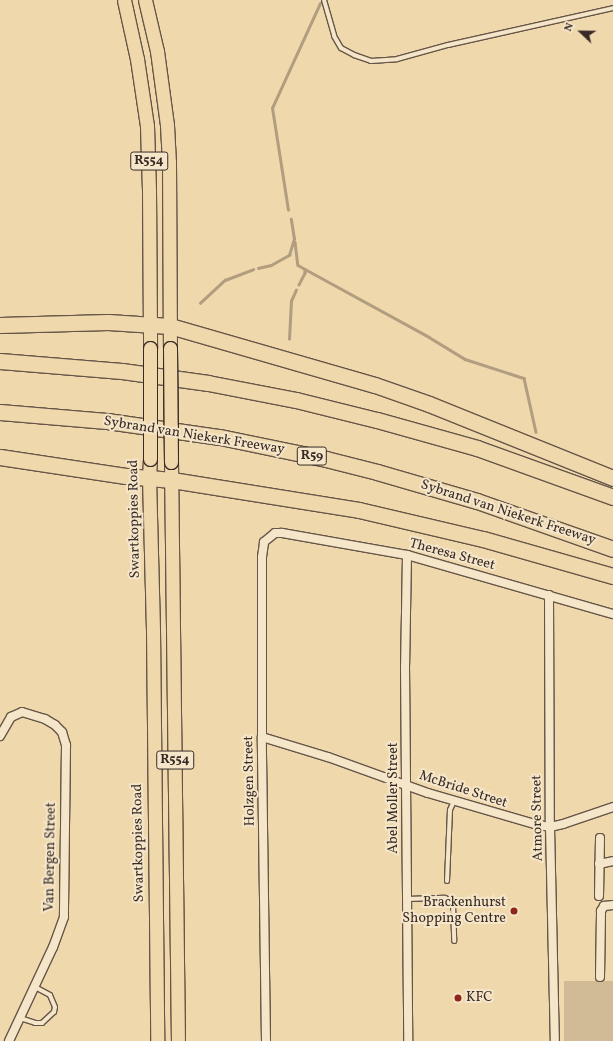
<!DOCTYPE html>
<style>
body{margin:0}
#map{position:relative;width:613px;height:1041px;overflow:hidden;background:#f0d8ad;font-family:Vollkorn,serif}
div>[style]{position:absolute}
.green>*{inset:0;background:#d1bb96;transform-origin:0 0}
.stream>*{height:2.5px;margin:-1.25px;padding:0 1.25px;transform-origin:1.25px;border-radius:1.25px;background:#b19d7f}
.roads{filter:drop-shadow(1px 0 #665648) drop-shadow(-1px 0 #665648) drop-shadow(0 1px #665648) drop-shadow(0 -1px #665648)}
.lane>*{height:4px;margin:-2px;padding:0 2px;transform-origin:2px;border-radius:2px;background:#f5e6ca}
.street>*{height:8px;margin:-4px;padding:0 4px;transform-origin:4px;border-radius:4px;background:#f5e6ca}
.primary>*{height:13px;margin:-6.5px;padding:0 6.5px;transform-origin:6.5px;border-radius:6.5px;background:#f0d8ad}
.highway>*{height:15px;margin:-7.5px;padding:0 7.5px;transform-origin:7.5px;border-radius:7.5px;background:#f0d8ad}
.bridges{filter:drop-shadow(1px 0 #382b26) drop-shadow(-1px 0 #382b26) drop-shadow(0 1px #382b26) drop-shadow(0 -1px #382b26)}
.primary-bridge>*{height:13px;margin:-6.5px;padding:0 6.5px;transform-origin:6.5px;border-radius:6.5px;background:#f0d8ad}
.dots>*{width:11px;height:11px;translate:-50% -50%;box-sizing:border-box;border:2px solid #f5e6ca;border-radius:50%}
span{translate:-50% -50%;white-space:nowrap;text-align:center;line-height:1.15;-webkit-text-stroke:4px #f5e6ca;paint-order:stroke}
.shield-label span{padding:1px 3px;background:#f5e6ca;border:1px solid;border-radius:3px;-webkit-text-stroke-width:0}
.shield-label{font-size:13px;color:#382b26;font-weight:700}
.street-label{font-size:14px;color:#382b26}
.poi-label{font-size:14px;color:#382b26}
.right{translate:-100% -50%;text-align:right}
.left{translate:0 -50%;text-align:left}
.north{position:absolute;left:561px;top:12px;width:40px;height:40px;-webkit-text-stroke:3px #f5e6ca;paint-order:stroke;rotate:292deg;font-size:11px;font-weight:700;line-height:16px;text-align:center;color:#382b26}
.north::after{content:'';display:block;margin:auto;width:14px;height:18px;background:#382b26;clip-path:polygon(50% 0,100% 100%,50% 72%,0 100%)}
</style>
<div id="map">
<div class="green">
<div style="left:564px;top:981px;width:49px;height:60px"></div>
</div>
<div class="stream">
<div style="left:288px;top:210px;width:103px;rotate:-98.9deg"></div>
<div style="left:272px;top:108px;width:115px;rotate:-65.4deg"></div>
<div style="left:295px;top:242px;width:23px;rotate:83deg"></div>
<div style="left:298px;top:265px;width:8px;rotate:30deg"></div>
<div style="left:305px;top:269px;width:4px;rotate:90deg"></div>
<div style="left:305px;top:273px;width:13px;rotate:117deg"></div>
<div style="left:258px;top:268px;width:13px;rotate:-13deg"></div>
<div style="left:271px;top:265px;width:21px;rotate:-29deg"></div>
<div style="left:289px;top:255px;width:17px;rotate:-73deg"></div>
<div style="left:294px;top:239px;width:20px;rotate:-99deg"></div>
<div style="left:305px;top:269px;width:141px;rotate:28.7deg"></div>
<div style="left:429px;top:337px;width:42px;rotate:31.4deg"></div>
<div style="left:465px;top:359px;width:62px;rotate:17.9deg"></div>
<div style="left:524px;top:378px;width:55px;rotate:77.5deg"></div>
<div style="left:200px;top:303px;width:34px;rotate:-43deg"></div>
<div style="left:225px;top:280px;width:30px;rotate:-21deg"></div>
<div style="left:289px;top:339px;width:38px;rotate:-87deg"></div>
<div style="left:291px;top:301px;width:12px;rotate:-66deg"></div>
</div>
<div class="roads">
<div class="lane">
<div style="left:324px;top:0;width:37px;rotate:74deg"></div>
<div style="left:334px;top:36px;width:14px;rotate:60deg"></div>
<div style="left:341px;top:48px;width:15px;rotate:28deg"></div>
<div style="left:354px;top:55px;width:18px;rotate:19deg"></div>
<div style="left:371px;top:61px;width:26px;rotate:-4deg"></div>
<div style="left:397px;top:59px;width:53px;rotate:-15.4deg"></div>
<div style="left:448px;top:45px;width:169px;rotate:-12.6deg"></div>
<div style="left:447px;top:881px;width:71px;rotate:-87.6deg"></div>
<div style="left:450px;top:810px;width:10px;rotate:-66deg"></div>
<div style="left:407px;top:899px;width:38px;rotate:-2deg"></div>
<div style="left:445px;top:898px;width:7px;rotate:34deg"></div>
<div style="left:451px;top:902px;width:4px;rotate:56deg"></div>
<div style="left:453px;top:905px;width:36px;rotate:88deg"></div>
<div style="left:20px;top:1018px;width:16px;rotate:18deg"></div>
<div style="left:35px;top:1023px;width:7px"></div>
<div style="left:42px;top:1023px;width:16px;rotate:-43deg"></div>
<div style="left:54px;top:1012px;width:5px;rotate:-79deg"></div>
<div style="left:55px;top:1007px;width:13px;rotate:-113deg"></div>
<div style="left:50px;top:995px;width:17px;rotate:-152deg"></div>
</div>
<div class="street">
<div style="left:407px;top:555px;width:111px;rotate:91deg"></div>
<div style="left:405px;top:666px;width:375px;rotate:89.5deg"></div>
<div style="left:549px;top:595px;width:232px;rotate:89.8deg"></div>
<div style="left:550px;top:827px;width:214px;rotate:88.7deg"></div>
<div style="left:0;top:736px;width:22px;rotate:-60deg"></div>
<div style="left:11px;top:717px;width:12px;rotate:-24deg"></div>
<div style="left:22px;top:712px;width:24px;rotate:17deg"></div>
<div style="left:45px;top:719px;width:12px;rotate:31deg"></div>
<div style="left:55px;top:725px;width:10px;rotate:45deg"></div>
<div style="left:62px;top:732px;width:14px;rotate:73deg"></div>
<div style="left:66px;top:745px;width:172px;rotate:90.7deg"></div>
<div style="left:64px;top:917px;width:32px;rotate:110deg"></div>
<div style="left:53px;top:947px;width:104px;rotate:115.1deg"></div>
<div style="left:262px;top:737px;width:69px;rotate:16.9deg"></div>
<div style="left:328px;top:757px;width:106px;rotate:19.8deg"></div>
<div style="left:428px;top:793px;width:115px;rotate:16.2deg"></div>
<div style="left:538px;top:825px;width:12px;rotate:9deg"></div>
<div style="left:550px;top:827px;width:13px;rotate:-13deg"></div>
<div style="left:563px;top:824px;width:53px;rotate:-18.8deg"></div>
<div style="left:599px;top:864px;width:14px;rotate:-12deg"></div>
<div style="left:599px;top:896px;width:58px;rotate:-89deg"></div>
<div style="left:600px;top:977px;width:66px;rotate:-89.1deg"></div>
<div style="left:601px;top:911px;width:6px;rotate:-59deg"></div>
<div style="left:604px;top:906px;width:9px;rotate:-6deg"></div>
<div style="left:266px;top:1041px;width:304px;rotate:-90.8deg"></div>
<div style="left:262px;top:737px;width:180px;rotate:-90deg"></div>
<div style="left:262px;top:557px;width:15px;rotate:-82deg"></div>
<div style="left:264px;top:542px;width:14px;rotate:-39deg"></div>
<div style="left:275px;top:533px;width:7px"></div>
<div style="left:282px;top:533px;width:127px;rotate:10deg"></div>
<div style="left:407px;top:555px;width:214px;rotate:16deg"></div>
</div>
<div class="primary">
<div style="left:124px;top:0;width:60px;rotate:77.6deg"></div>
<div style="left:137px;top:59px;width:68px;rotate:81.5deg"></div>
<div style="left:147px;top:126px;width:64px;rotate:88.2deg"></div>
<div style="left:149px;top:190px;width:158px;rotate:89.6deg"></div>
<div style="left:145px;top:0;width:52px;rotate:76.8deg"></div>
<div style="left:157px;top:51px;width:75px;rotate:82.3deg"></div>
<div style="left:167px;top:125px;width:37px;rotate:87deg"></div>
<div style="left:169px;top:162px;width:186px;rotate:89.7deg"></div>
<div style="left:150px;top:459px;width:18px;rotate:93deg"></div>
<div style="left:149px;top:477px;width:153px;rotate:88.5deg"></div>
<div style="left:153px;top:630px;width:411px;rotate:89.4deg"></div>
<div style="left:171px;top:462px;width:579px;rotate:89.31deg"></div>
</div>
<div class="highway">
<div style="left:0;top:325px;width:108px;rotate:-1.6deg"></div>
<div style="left:108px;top:322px;width:62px;rotate:3.7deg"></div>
<div style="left:170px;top:326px;width:213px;rotate:16.1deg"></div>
<div style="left:375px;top:385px;width:57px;rotate:19.4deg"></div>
<div style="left:429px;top:404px;width:198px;rotate:21.9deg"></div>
<div style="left:0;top:361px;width:122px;rotate:4.7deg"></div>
<div style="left:122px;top:371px;width:87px;rotate:7.9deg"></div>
<div style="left:208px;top:383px;width:90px;rotate:10.9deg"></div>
<div style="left:296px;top:400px;width:83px;rotate:13.9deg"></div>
<div style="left:377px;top:420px;width:104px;rotate:15.6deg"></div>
<div style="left:477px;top:448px;width:145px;rotate:19.8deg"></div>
<div style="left:0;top:412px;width:107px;rotate:4.8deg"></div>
<div style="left:107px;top:421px;width:114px;rotate:8.1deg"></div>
<div style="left:220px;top:437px;width:108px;rotate:11.7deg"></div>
<div style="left:326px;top:459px;width:53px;rotate:14.3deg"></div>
<div style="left:377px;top:472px;width:104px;rotate:16.2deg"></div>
<div style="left:477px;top:501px;width:144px;rotate:19.4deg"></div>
<div style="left:0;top:457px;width:127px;rotate:8.6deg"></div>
<div style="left:126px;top:476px;width:46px;rotate:5deg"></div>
<div style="left:172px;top:480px;width:189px;rotate:9.1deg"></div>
<div style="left:359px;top:510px;width:127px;rotate:13.2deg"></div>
<div style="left:483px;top:539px;width:135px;rotate:15.9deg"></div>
</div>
</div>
<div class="bridges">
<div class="primary-bridge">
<div style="left:150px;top:348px;width:111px;rotate:90deg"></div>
<div style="left:170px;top:348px;width:114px;rotate:89.5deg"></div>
</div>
</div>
<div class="dots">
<div style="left:514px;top:911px;background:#8f2418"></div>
<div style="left:458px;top:998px;background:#8f2418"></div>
</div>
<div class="shield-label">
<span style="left:149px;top:161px">R554</span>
<span style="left:312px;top:456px">R59</span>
<span style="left:175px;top:760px">R554</span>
</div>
<div class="street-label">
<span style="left:194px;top:436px;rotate:9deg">Sybrand van Niekerk Freeway</span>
<span style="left:508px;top:513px;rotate:18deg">Sybrand van Niekerk Freeway</span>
<span style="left:135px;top:519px;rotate:-91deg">Swartkoppies Road</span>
<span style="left:452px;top:555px;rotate:15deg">Theresa Street</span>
<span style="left:250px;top:781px;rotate:-91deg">Holzgen Street</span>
<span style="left:463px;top:790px;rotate:18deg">McBride Street</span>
<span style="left:394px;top:798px;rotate:-90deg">Abel Moller Street</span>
<span style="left:538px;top:818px;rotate:-91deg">Atmore Street</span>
<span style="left:139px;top:843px;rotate:-91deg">Swartkoppies Road</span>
<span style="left:51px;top:857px;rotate:-89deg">Van Bergen Street</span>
</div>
<div class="poi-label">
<span class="right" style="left:506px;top:911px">Brackenhurst<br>Shopping Centre</span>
<span class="left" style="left:466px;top:998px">KFC</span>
</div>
<div class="north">N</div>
</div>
